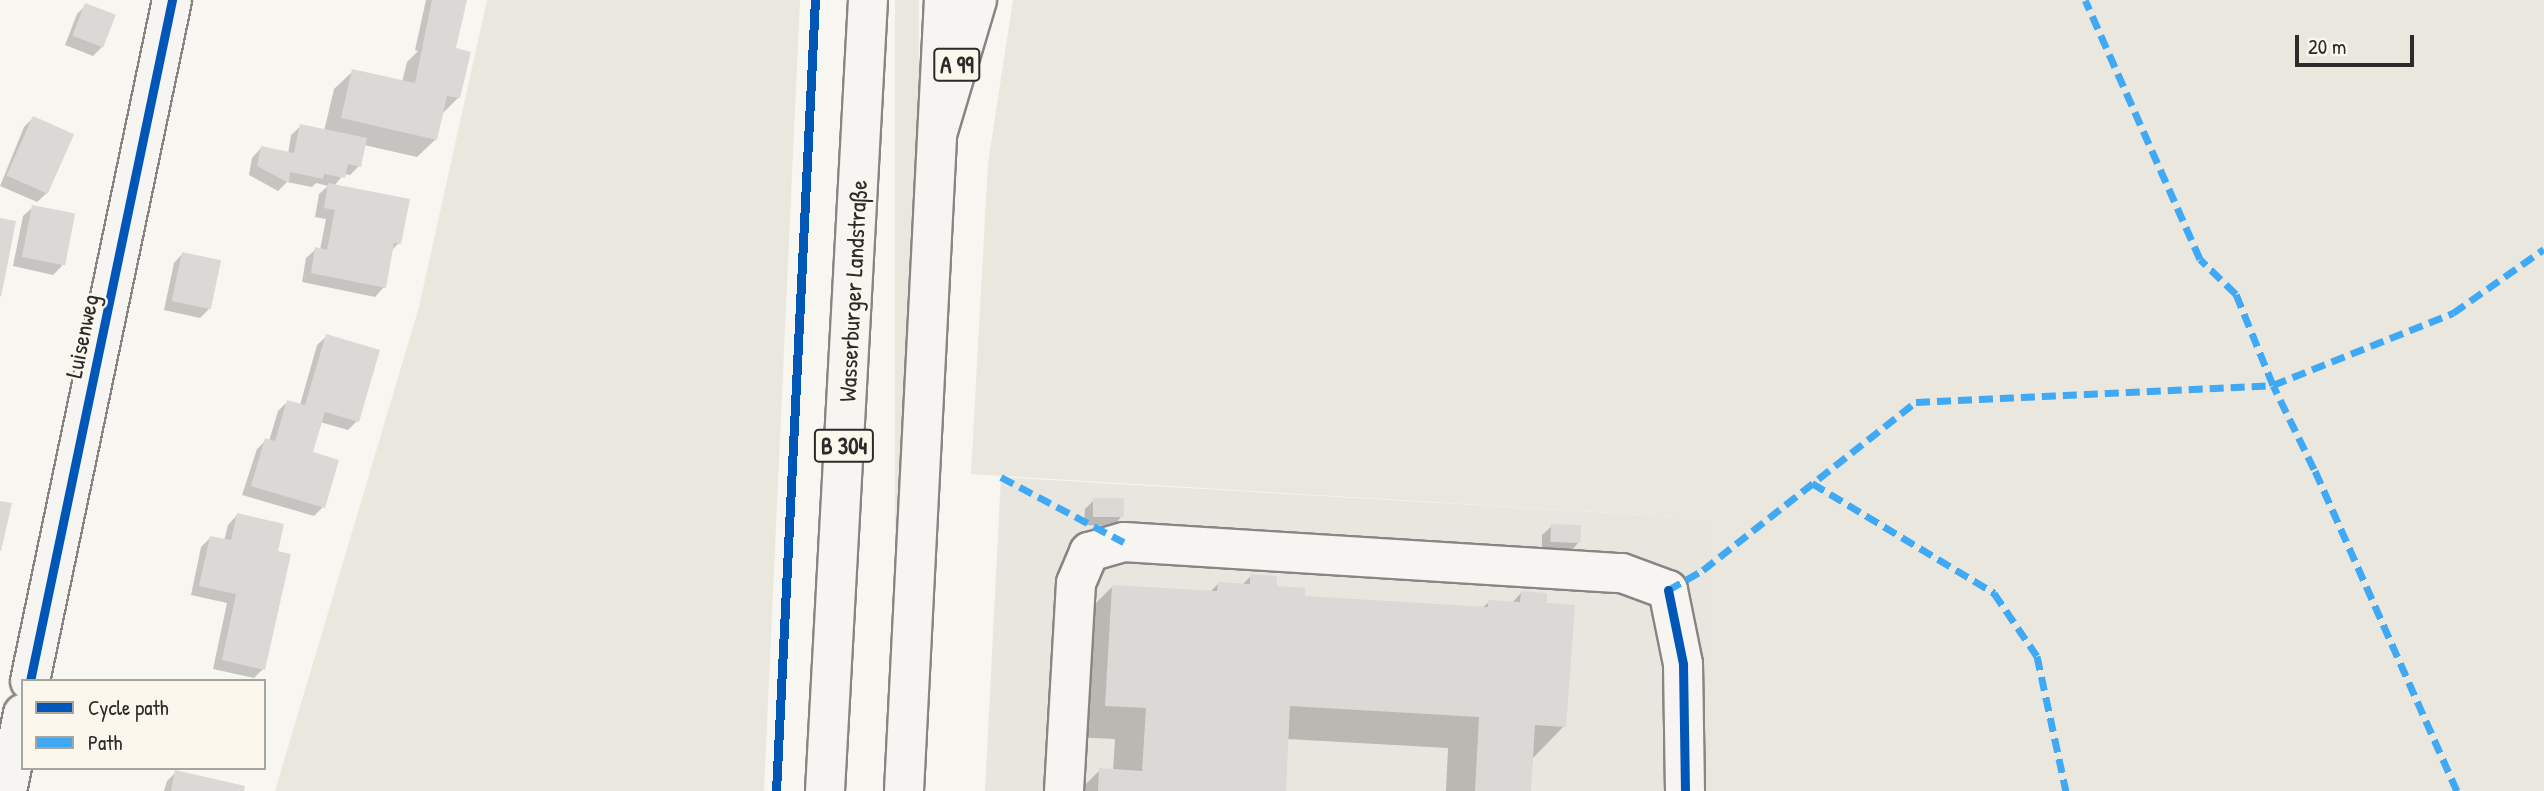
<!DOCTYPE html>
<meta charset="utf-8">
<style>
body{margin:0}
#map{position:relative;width:2544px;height:791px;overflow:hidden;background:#f8f6f0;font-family:"Patrick Hand",sans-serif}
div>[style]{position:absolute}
.built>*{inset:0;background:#e9e6df}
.green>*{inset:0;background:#e9e7de;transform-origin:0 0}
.shadow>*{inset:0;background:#0003}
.building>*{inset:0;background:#dbd9d6;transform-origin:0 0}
.roads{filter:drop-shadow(2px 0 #878684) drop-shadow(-2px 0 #878684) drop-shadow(0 2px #878684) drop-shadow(0 -2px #878684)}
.minor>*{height:38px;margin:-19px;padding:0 19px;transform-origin:19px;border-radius:19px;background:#f6f5f1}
.major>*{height:38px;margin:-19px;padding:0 19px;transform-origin:19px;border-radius:19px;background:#f6f5f1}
.highway>*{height:38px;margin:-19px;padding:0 19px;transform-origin:19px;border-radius:19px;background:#f6f5f1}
.quiet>*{height:7px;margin-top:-3.5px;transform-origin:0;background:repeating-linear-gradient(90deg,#3fa9f5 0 14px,transparent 0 21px)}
.cycleway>*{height:9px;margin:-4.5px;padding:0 4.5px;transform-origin:4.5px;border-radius:4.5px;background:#0057b8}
span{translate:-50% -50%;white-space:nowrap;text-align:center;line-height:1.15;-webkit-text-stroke:5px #fbf7ec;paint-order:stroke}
.shield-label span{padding:2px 5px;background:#fbf7ec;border:2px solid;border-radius:5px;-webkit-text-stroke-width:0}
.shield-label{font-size:23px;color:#2b2b2b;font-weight:700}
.street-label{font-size:24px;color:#2b2b2b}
.legend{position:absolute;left:21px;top:679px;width:245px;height:91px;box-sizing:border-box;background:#fbf7ec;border:2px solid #a8a59f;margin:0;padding:9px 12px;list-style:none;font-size:21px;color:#2b2b2b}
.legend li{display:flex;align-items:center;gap:14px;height:35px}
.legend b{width:35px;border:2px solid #a8a59f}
.scale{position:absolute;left:2295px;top:35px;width:119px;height:32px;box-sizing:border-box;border:4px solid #2b2b2b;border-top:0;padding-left:9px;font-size:21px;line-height:24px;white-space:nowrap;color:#2b2b2b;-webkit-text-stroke:5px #fbf7ec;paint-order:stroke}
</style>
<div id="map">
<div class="built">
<div style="clip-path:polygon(1001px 477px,1712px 519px,1710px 791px,985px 791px)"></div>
</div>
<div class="green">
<div style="clip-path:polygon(487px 0,800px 0,764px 791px,275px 791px,419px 307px)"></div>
<div style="left:895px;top:0;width:24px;height:792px"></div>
<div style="clip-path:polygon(1013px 0,2544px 0,2544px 791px,1710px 791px,1711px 519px,971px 474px,988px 163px)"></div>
</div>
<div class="shadow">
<div style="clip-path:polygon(426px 0,465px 0,454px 47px,459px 97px,441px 115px,436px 139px,417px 157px,364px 145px,359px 166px,350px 175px,344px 174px,334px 186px,399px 243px,391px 251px,384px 287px,375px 297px,302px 282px,306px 258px,316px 249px,320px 250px,326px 219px,315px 217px,319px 194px,328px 186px,316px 183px,312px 187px,287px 182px,278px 191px,249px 175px,252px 158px,261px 148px,288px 154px,291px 135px,301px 126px,324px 131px,334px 89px,353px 71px,402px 82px,407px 62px,418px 51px,415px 50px)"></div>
<div style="clip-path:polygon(86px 5px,102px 47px,93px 56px,65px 45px,77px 14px)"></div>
<div style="clip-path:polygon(33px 118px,47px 193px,37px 202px,0 186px,24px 127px)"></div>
<div style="clip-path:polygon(33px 207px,62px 266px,53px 275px,13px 266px,23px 216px)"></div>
<div style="clip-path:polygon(183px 253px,209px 309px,200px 318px,164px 310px,174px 263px)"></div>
<div style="clip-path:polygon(327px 336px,357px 421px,348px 430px,320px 422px,311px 453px,323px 507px,314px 516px,242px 495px,257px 449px,266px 440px,269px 441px,278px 411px,287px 402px,300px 405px,317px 345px)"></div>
<div style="clip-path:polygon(1094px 500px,1122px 516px,1113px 526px,1084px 525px,1085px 509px)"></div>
<div style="clip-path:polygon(237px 515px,276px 552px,263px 669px,254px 678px,213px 669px,227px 603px,191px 595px,201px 547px,210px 538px,224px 541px,228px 525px)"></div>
<div style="clip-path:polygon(1552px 526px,1579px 542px,1570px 552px,1542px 551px,1542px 535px)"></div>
<div style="clip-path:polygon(1251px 576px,1303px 597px,1482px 608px,1489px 602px,1512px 603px,1521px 593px,1564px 726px,1533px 758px,1529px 791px,1446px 791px,1448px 748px,1287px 739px,1284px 791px,1079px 791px,1100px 770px,1113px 771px,1115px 739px,1074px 737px,1081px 618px,1112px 587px,1210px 592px,1218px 584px,1241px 586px)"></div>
<div style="clip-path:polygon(176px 772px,242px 791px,164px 791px,167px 781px)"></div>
</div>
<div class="building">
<div style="clip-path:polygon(432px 0,467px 0,456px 48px,471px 52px,460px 98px,447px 96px,437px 140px,341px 118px,352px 69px,415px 83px)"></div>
<div style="left:85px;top:3px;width:33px;height:35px;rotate:21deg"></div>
<div style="left:33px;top:116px;width:45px;height:65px;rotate:24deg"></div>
<div style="clip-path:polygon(300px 124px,367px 138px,361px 167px,348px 164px,345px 178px,324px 174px,323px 179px,290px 172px,289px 183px,257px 166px,261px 146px,294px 153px)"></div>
<div style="clip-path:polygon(328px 183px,410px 199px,401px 244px,394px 243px,386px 288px,311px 273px,315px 247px,327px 250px,335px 210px,324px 208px)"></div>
<div style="left:32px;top:205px;width:44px;height:53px;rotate:11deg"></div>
<div style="clip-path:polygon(0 218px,16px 221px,1px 297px,0 296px)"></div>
<div style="left:182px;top:252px;width:40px;height:50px;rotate:12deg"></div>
<div style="clip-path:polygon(326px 334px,380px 350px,359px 422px,325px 412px,313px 452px,339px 460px,325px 508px,251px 486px,265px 438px,275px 441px,287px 400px,305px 405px)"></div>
<div style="left:1093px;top:498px;width:31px;height:19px"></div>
<div style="clip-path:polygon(0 501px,12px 503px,1px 551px,0 551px)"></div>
<div style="clip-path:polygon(237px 513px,284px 524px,278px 551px,291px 554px,265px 670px,222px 660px,236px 594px,199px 586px,210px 536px,231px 540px)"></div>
<div style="left:1551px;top:524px;width:30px;height:18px;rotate:2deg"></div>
<div style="clip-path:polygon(1250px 574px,1277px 576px,1277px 586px,1305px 588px,1305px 596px,1488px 607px,1488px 600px,1520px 602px,1521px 591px,1547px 593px,1547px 603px,1575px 605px,1566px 727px,1535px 725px,1531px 791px,1475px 791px,1479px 717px,1290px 706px,1286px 791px,1098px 791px,1099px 768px,1142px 771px,1146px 708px,1105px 706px,1112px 585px,1217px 591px,1218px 582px,1250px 584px)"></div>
<div style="clip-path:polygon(175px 770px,245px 786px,244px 791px,171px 791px)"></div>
</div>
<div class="roads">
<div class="minor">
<div style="left:30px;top:681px;width:696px;rotate:-78.22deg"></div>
<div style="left:7px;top:791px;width:79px;rotate:-78.3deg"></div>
<div style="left:1064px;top:791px;width:208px;rotate:-86.7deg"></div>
<div style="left:1076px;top:583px;width:34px;rotate:-67deg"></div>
<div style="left:1089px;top:552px;width:36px;rotate:-16deg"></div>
<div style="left:1124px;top:542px;width:499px;rotate:3.6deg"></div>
<div style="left:1622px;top:573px;width:49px;rotate:20.3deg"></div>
<div style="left:1668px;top:590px;width:76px;rotate:78.5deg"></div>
<div style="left:1683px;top:664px;width:127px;rotate:89.1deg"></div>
</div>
<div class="major">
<div style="left:825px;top:791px;width:792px;rotate:-86.89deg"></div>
<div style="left:904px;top:791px;width:792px;rotate:-87.11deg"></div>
</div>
<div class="highway">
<div style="left:938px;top:131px;width:137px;rotate:-73.4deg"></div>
</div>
</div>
<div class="quiet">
<div style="left:1001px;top:477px;width:139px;rotate:27.9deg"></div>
<div style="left:1812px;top:483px;width:213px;rotate:31.1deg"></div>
<div style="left:1994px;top:593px;width:76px;rotate:55.7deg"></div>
<div style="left:2037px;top:656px;width:138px;rotate:77.9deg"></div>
<div style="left:1668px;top:590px;width:40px;rotate:-29.7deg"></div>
<div style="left:1703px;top:570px;width:271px;rotate:-38.3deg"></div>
<div style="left:1916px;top:402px;width:357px;rotate:-2.7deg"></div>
<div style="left:2273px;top:385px;width:98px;rotate:-112.1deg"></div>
<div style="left:2236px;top:294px;width:50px;rotate:-135.8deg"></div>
<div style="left:2200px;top:259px;width:283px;rotate:-113.9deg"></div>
<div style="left:2457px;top:791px;width:352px;rotate:-113.9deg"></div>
<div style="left:2314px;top:469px;width:93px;rotate:-116deg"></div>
<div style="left:2273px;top:385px;width:194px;rotate:-21.8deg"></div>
<div style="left:2453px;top:313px;width:111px;rotate:-35.1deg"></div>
</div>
<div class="cycleway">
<div style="left:1668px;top:590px;width:76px;rotate:78.5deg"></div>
<div style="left:1683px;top:664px;width:127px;rotate:89.1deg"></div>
<div style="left:30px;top:681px;width:696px;rotate:-78.22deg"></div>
<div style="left:776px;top:791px;width:792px;rotate:-87.18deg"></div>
</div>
<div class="shield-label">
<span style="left:957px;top:65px">A 99</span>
<span style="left:844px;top:446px">B 304</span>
</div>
<div class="street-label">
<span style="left:853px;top:291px;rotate:-87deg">Wasserburger Landstraße</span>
<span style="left:82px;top:336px;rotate:-78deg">Luisenweg</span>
</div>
<ul class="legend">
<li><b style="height:9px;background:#0057b8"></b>Cycle path</li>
<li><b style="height:9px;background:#3fa9f5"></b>Path</li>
</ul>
<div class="scale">20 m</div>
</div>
